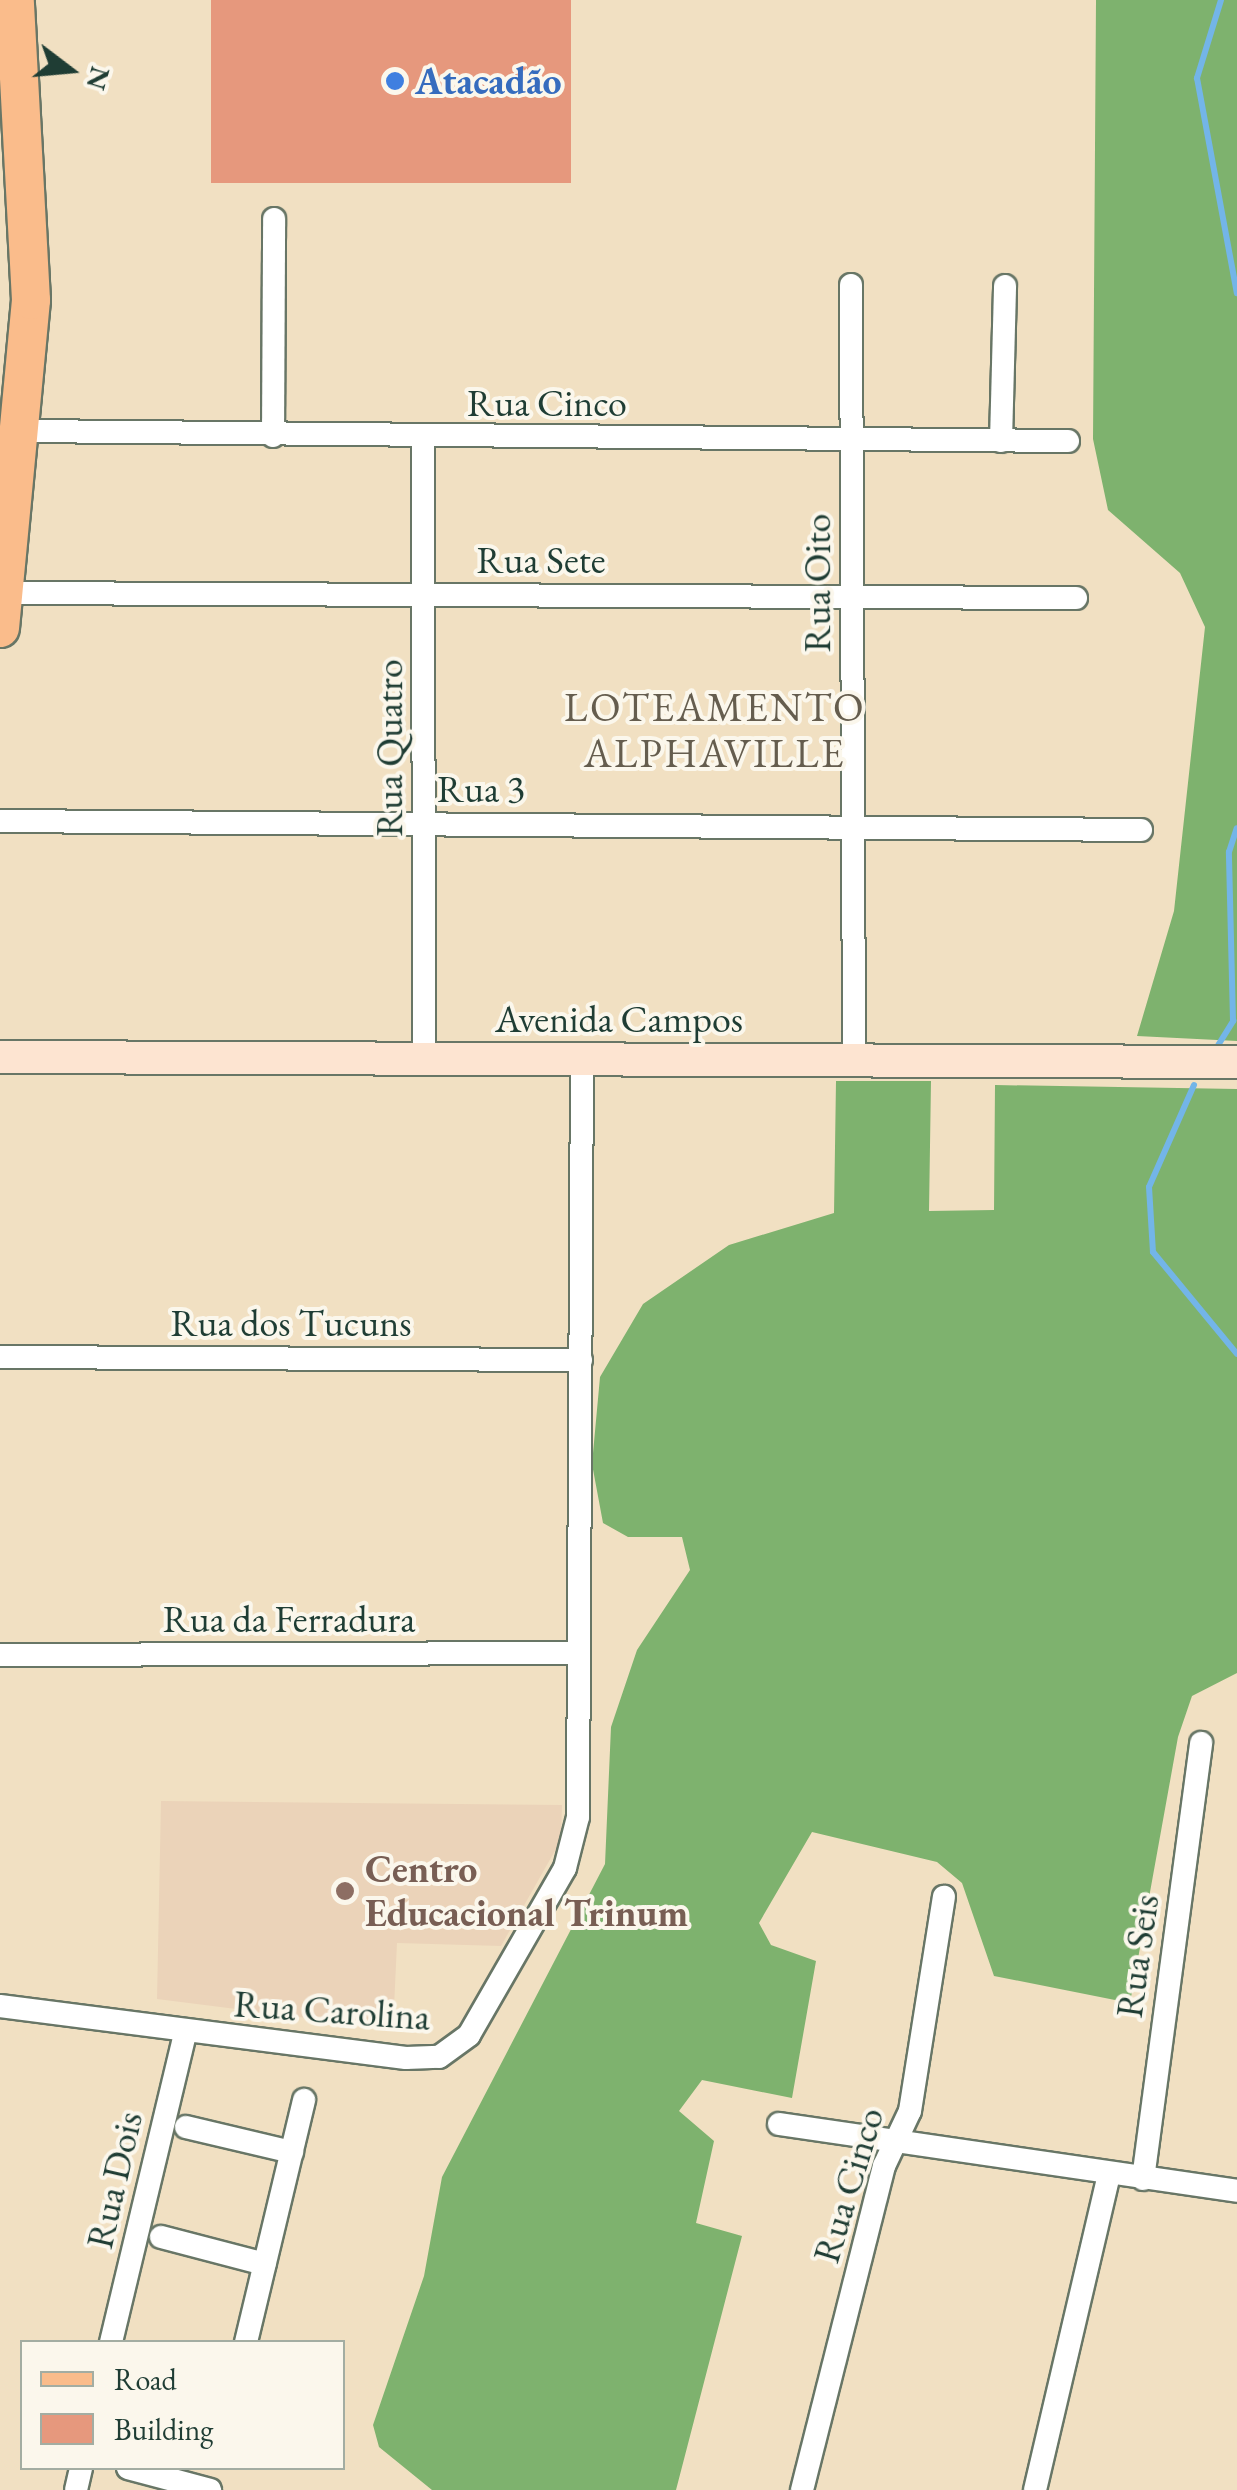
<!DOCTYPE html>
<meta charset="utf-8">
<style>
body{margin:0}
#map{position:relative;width:1237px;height:2490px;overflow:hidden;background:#f1e0c2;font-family:"EB Garamond",serif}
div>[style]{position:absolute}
.built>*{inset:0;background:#ebd3b9}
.forest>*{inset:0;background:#7eb26e}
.stream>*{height:6px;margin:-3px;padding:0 3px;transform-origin:3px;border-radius:3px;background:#73b5e8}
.building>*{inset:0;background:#e6987d;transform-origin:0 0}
.roads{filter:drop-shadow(2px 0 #687666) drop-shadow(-2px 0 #687666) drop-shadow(0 2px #687666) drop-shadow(0 -2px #687666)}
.street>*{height:22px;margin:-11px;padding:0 11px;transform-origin:11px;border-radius:11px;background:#fff}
.secondary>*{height:32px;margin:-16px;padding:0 16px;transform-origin:16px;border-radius:16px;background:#fde4d1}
.primary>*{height:38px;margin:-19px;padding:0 19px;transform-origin:19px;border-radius:19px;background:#fabc8b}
.dots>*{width:28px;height:28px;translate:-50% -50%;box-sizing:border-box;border:5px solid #fbf7ec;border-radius:50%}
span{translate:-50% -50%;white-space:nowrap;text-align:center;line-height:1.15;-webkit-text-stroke:8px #fbf7ec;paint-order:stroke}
.shop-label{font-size:38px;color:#366cbe;font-weight:700}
.left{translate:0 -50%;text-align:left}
.street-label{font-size:38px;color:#1f3d34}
.education-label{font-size:38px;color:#785e54;font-weight:700}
.neighbourhood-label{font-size:40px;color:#655d4e;letter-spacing:2.5px}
.legend{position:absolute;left:20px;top:2340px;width:325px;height:130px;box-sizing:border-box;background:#fbf7ec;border:2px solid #a3ada2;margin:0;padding:12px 18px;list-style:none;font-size:30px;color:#1f3d34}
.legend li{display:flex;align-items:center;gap:20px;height:50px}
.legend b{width:50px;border:2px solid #a3ada2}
.north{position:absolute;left:20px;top:20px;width:100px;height:100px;-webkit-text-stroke:8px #fbf7ec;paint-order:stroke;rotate:106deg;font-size:28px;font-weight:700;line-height:40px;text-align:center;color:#1f3d34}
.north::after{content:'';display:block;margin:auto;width:35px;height:45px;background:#1f3d34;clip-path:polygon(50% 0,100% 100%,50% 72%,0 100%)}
</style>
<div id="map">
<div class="built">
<div style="clip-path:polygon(161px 1801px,562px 1805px,561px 1840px,501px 1946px,397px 1943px,393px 2029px,157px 1999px)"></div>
</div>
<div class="forest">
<div style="clip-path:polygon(1096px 0,1237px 0,1237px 1041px,1137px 1036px,1174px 911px,1205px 627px,1180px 573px,1108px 510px,1093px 439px)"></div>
<div style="clip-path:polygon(836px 1081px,931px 1081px,929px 1211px,994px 1210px,995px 1085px,1237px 1089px,1237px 1673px,1192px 1696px,1178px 1737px,1130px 2003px,994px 1976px,962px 1883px,937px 1862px,812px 1832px,759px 1923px,771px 1945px,816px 1961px,792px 2098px,702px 2080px,679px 2111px,714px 2141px,696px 2223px,742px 2236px,676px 2490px,432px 2490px,379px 2447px,373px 2425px,424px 2276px,442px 2177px,605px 1864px,611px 1727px,637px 1650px,690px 1570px,682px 1537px,628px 1537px,603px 1523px,592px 1464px,600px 1377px,643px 1304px,729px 1245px,834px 1213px)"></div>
</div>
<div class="stream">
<div style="left:1221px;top:0;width:82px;rotate:107.1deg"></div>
<div style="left:1197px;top:78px;width:219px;rotate:79.5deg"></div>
<div style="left:1217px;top:1047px;width:31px;rotate:-58deg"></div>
<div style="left:1233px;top:1021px;width:169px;rotate:-91.4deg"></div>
<div style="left:1229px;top:852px;width:25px;rotate:-72deg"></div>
<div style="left:1194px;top:1085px;width:111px;rotate:113.8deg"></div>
<div style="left:1149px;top:1187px;width:65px;rotate:86.5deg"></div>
<div style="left:1153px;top:1252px;width:132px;rotate:50.5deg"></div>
</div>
<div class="building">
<div style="left:211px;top:0;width:360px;height:183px"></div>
</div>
<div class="roads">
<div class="street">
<div style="left:851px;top:285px;width:775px;rotate:89.78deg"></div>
<div style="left:25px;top:431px;width:1043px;rotate:0.55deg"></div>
<div style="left:273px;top:436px;width:217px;rotate:-89.7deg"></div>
<div style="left:423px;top:437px;width:621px;rotate:89.91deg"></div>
<div style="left:1001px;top:441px;width:155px;rotate:-88.5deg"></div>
<div style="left:6px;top:593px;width:1070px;rotate:0.27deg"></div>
<div style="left:0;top:821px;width:1141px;rotate:0.45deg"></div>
<div style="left:0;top:1357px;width:581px;rotate:0.3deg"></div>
<div style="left:0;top:1655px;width:579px;rotate:-0.2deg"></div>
<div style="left:0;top:2006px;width:409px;rotate:7.3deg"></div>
<div style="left:406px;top:2058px;width:33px;rotate:-2deg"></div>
<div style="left:439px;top:2057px;width:37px;rotate:-36deg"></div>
<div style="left:469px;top:2035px;width:193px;rotate:-60.1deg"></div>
<div style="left:565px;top:1868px;width:53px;rotate:-75.7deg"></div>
<div style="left:578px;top:1817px;width:758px;rotate:-89.7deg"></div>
<div style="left:779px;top:2124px;width:463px;rotate:8.3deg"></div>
<div style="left:186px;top:2127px;width:109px;rotate:13.3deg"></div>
<div style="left:1143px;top:2179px;width:440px;rotate:-82.4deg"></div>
<div style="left:161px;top:2237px;width:107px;rotate:14.6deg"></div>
<div style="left:111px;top:2342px;width:317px;rotate:-76.5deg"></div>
<div style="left:246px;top:2342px;width:249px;rotate:-76.5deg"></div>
<div style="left:128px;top:2468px;width:85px;rotate:15deg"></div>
<div style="left:76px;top:2490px;width:23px;rotate:-77deg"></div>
<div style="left:802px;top:2490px;width:334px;rotate:-75.8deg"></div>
<div style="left:884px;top:2166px;width:61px;rotate:-64.7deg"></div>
<div style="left:910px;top:2111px;width:217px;rotate:-81deg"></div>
<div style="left:1035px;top:2490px;width:325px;rotate:-76.8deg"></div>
</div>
<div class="secondary">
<div style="left:0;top:1057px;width:1237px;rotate:0.23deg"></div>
</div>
<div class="primary">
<div style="left:0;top:628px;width:329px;rotate:-84.6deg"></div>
<div style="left:31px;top:300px;width:300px;rotate:-93.1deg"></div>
</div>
</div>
<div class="dots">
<div style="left:395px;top:81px;background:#3f7fe0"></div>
<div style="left:345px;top:1891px;background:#8d6e63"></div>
</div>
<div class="shop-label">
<span class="left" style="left:415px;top:81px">Atacadão</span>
</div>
<div class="street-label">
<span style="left:547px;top:403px">Rua Cinco</span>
<span style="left:541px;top:560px">Rua Sete</span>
<span style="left:817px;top:583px;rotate:-90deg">Rua Oito</span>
<span style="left:389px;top:748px;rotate:-90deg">Rua Quatro</span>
<span style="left:481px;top:789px">Rua 3</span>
<span style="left:619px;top:1019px">Avenida Campos</span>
<span style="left:291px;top:1323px">Rua dos Tucuns</span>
<span style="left:289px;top:1619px">Rua da Ferradura</span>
<span style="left:1137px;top:1956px;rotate:-82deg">Rua Seis</span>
<span style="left:332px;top:2010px;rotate:4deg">Rua Carolina</span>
<span style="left:114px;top:2180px;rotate:-77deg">Rua Dois</span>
<span style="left:848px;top:2185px;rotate:-73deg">Rua Cinco</span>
</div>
<div class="education-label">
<span class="left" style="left:365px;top:1891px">Centro<br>Educacional Trinum</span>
</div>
<div class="neighbourhood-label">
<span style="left:715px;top:730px">LOTEAMENTO<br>ALPHAVILLE</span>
</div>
<ul class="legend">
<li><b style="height:12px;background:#fabc8b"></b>Road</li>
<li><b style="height:28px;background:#e6987d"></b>Building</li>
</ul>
<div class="north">N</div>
</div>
